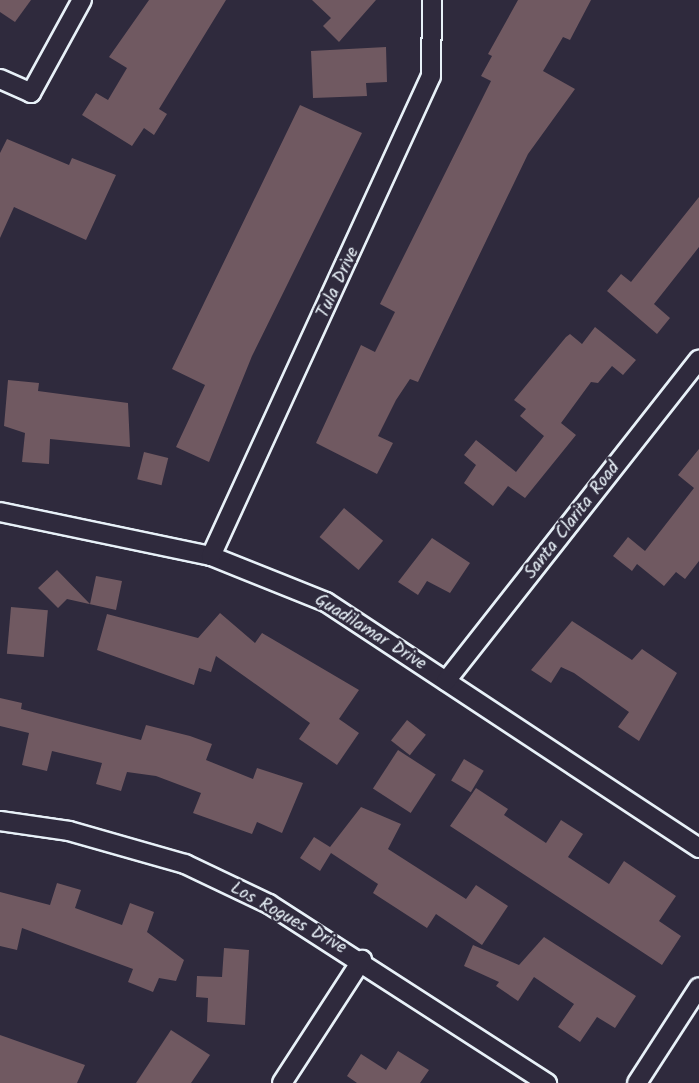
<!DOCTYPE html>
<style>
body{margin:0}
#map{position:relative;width:699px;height:1083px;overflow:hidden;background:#2f2a3d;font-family:Kalam,sans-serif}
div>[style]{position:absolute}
.building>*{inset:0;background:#705961;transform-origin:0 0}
.roads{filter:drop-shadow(2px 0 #e8f1f8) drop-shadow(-2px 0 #e8f1f8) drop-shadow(0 2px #e8f1f8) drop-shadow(0 -2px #e8f1f8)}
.street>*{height:18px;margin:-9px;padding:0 9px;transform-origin:9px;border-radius:9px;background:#2f2a3d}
span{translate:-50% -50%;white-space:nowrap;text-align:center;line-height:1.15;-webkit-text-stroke:4.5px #2f2a3d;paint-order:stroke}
.street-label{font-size:18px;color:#e8f1f8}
</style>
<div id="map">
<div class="building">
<div style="clip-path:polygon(0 0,31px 0,15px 22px,0 12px)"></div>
<div style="clip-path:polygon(149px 0,226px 0,159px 109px,167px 114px,154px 135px,144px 128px,132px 146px,82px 115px,96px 93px,108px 100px,127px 68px,109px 57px)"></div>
<div style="clip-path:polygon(312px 0,376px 0,339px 42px,323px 26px,331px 18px)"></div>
<div style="clip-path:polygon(518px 0,591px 0,570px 40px,563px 37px,543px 71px,575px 89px,528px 154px,418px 382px,410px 379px,396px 400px,378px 436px,393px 443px,377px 474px,316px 443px,361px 345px,375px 352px,395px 312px,380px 304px,491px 81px,481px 76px,492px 56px,488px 54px)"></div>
<div style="clip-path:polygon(386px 47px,387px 82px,366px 83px,367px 96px,313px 98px,311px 51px)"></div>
<div style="clip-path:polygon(300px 105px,362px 133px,252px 356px,209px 462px,176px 447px,205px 385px,172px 369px)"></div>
<div style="clip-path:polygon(7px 139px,69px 165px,72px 158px,116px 175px,86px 240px,14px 207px,0 238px,0 153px)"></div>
<div style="clip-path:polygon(699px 197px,699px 247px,654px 304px,670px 318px,657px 334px,607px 291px,621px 274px,631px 282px)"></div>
<div style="clip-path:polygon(595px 327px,636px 360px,623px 375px,612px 366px,598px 383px,591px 382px,561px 423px,576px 435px,525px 498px,508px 486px,493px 506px,464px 483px,476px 465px,464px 455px,476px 440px,516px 472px,544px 436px,520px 416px,526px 409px,514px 400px,566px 337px,570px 334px,582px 344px)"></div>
<div style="clip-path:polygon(8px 380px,39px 383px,38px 391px,128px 403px,130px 447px,50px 439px,49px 464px,22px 462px,25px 433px,4px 426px)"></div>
<div style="clip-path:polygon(699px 449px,699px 561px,685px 579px,676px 572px,664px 586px,637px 564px,632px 571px,613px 556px,628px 537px,645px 551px,694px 488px,678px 475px)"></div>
<div style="left:144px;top:452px;width:25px;height:28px;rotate:14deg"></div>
<div style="left:344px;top:508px;width:51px;height:38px;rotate:40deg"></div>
<div style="clip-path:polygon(432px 538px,470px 563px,450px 593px,427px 581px,418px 595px,398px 582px)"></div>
<div style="clip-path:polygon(57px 570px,90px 604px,96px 576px,122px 581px,116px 610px,67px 599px,58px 608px,38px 588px)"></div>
<div style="left:11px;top:607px;width:37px;height:47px;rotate:5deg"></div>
<div style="clip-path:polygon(220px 613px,255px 643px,262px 633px,359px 690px,339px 719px,359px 733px,337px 765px,299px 739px,310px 723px,216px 656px,211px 672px,199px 668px,194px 685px,97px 650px,107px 614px,198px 638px)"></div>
<div style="clip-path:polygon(572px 621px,632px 660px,642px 649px,677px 673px,639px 741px,618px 727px,629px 712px,574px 673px,561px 667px,551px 683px,531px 670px)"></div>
<div style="clip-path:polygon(0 698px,22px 703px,21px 709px,141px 740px,146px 725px,190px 736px,212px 744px,206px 760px,253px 779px,257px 768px,303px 783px,282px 833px,257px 822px,252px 834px,193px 813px,201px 793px,156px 776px,127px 772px,121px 791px,96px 784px,102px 763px,52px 751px,47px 771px,22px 765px,29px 733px,0 726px)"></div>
<div style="left:407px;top:720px;width:24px;height:26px;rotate:38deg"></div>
<div style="left:398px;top:750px;width:45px;height:46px;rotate:33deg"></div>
<div style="left:464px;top:759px;width:23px;height:25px;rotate:31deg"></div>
<div style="clip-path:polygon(476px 788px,508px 809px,504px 815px,546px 843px,561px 820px,583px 834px,568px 857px,609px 884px,624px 861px,676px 896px,659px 921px,681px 936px,662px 965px,450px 826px)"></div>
<div style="clip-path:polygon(361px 807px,401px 824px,388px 849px,466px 899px,476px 885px,508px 906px,482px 945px,436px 914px,427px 928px,373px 893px,378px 884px,331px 853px,320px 871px,300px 858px,314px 837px,330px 847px)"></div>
<div style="clip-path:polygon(57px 883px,81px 890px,75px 908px,122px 925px,130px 903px,154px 912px,147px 932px,184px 960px,176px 981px,159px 978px,153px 992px,128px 982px,133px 969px,22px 928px,17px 950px,0 946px,0 892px,50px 905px)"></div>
<div style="clip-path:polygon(544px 937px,636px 996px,615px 1028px,597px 1017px,580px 1042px,558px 1027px,574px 1004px,534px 977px,518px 1001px,496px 986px,499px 982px,464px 966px,473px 945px,519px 965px)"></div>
<div style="clip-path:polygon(224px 948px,249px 950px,245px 1025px,207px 1022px,208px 998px,196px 997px,197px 976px,222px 977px)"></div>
<div style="clip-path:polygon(171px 1030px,210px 1055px,191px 1083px,136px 1083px)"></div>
<div style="clip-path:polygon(0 1035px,85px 1065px,77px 1083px,0 1083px)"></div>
<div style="clip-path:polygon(398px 1051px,429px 1070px,420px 1083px,357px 1083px,347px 1076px,361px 1054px,386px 1070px)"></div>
</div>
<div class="roads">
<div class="street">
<div style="left:0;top:79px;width:34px;rotate:24deg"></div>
<div style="left:31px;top:93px;width:106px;rotate:-61.3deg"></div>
<div style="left:0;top:512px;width:216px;rotate:11.8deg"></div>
<div style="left:211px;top:556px;width:124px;rotate:21.8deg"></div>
<div style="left:326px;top:602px;width:447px;rotate:33.4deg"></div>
<div style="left:211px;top:556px;width:528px;rotate:-65.38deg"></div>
<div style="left:431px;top:76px;width:76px;rotate:-89.2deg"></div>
<div style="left:446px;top:681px;width:409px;rotate:-51.8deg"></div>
<div style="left:0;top:821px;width:70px;rotate:8.2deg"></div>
<div style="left:69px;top:831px;width:121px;rotate:15.9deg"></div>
<div style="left:185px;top:864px;width:93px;rotate:25.5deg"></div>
<div style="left:269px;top:904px;width:331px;rotate:32.8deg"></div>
<div style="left:282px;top:1083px;width:147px;rotate:-57deg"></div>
<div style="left:637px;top:1083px;width:114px;rotate:-57.1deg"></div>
</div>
</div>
<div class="street-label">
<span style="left:339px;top:283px;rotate:-65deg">Tula Drive</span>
<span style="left:573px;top:521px;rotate:-52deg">Santa Clarita Road</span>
<span style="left:370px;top:633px;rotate:32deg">Guadilamar Drive</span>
<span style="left:288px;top:919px;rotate:29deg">Los Rogues Drive</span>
</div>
</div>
